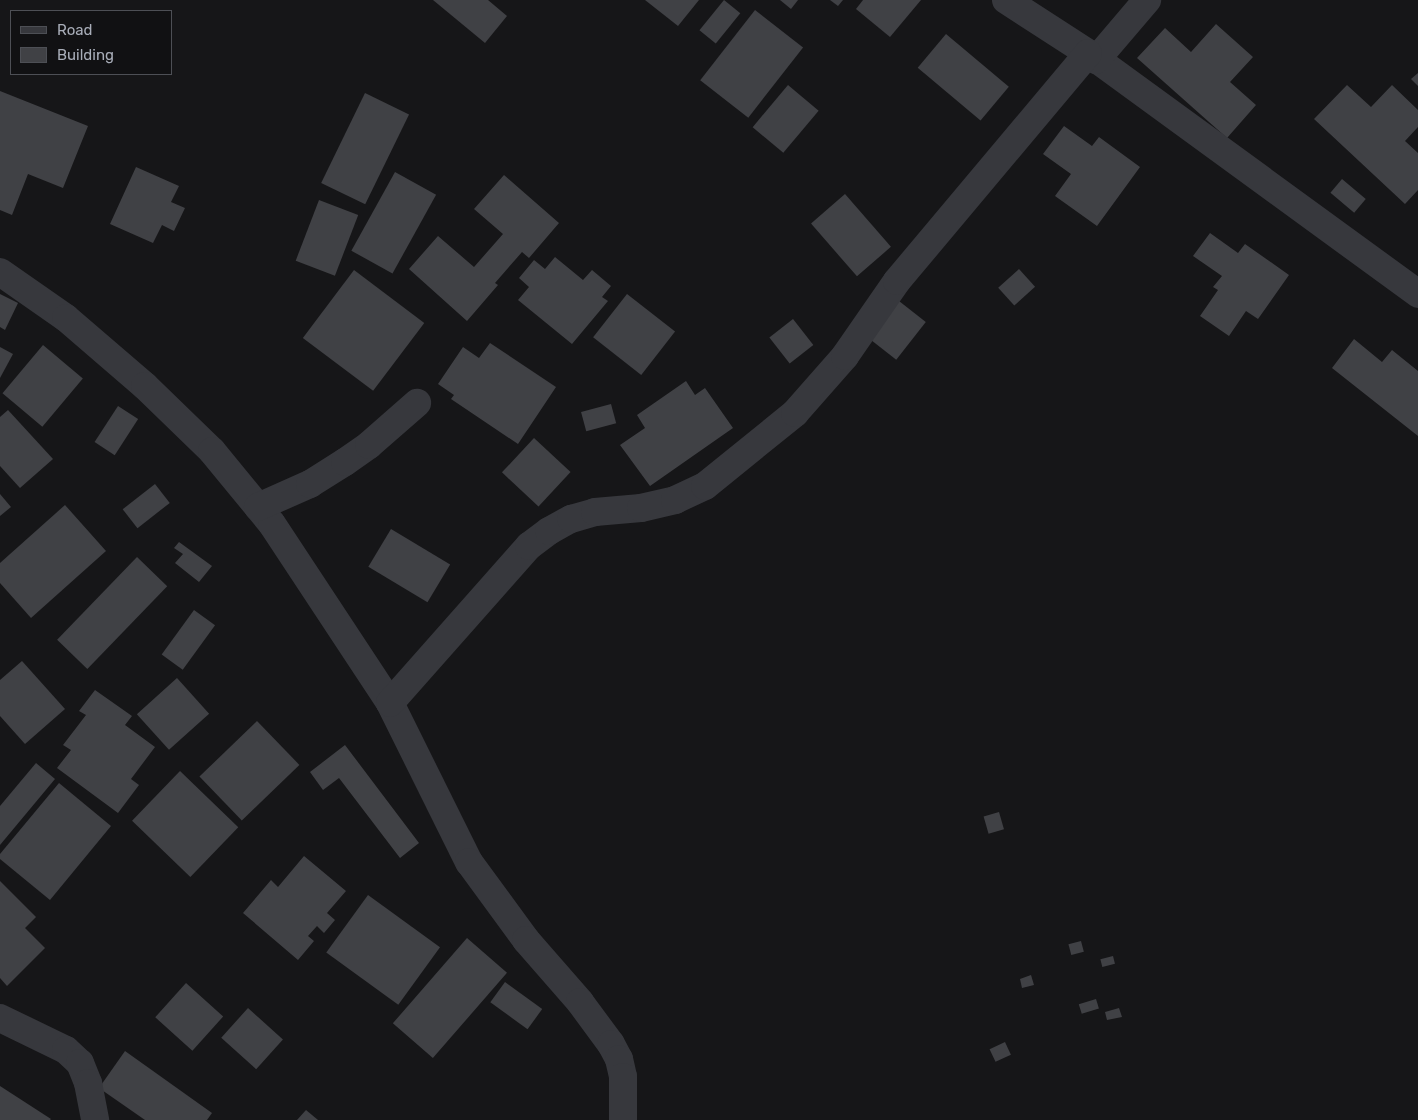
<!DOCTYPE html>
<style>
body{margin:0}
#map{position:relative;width:1418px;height:1120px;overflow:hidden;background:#161618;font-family:Rubik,sans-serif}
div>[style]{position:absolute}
.building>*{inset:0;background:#404145;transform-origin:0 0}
.street>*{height:28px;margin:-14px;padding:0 14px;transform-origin:14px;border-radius:14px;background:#37383d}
span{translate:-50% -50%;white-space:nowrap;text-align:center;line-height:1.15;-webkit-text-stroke:4px #111113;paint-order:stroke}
.legend{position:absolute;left:10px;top:10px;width:162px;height:65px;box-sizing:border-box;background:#111113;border:1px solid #4d4f55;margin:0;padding:6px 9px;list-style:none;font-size:15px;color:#a8adb8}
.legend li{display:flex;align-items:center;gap:10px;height:25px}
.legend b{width:25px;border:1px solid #4d4f55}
</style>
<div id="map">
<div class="building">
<div style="clip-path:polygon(433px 0,488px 0,507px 16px,485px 43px)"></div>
<div style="clip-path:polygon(645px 0,699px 0,678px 26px)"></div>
<div style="left:724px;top:0;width:21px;height:39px;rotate:39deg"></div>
<div style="clip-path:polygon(780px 0,798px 0,791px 9px)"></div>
<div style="clip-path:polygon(830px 0,843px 0,838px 6px)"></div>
<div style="clip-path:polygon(863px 0,921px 0,890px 37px,856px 9px)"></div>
<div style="left:755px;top:10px;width:61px;height:89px;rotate:38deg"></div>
<div style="clip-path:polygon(1216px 24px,1253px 57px,1230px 82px,1256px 105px,1227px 138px,1137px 58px,1165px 28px,1191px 52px)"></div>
<div style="left:946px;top:34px;width:82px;height:44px;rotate:40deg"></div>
<div style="clip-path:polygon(1418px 73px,1418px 86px,1411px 79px)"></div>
<div style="left:788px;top:85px;width:40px;height:55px;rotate:40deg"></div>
<div style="clip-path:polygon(1347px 85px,1371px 107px,1392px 85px,1418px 110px,1418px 127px,1405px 141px,1418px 153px,1418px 190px,1405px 204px,1314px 119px)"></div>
<div style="clip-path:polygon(0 91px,88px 126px,63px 188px,28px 174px,12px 215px,0 210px)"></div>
<div style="left:365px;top:93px;width:49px;height:100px;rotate:26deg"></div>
<div style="clip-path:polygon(1064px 126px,1092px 146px,1099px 137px,1140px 167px,1097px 226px,1055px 196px,1071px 174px,1043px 154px)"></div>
<div style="clip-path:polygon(136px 167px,179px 186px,171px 202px,185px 208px,174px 231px,162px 225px,153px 243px,110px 224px)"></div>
<div style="left:395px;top:172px;width:47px;height:90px;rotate:29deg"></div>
<div style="clip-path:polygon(504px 175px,559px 223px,529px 258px,522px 252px,495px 283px,498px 285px,467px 321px,409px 269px,438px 236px,474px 267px,503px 234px,474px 209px)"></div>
<div style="left:1342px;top:179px;width:31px;height:18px;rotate:40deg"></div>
<div style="left:845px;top:194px;width:70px;height:45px;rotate:49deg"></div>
<div style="left:319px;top:200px;width:42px;height:65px;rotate:21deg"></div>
<div style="clip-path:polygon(1210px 233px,1238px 253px,1245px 244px,1289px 275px,1258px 319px,1246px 311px,1229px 336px,1200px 316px,1218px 290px,1213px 287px,1222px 276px,1193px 256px)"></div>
<div style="clip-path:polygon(555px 257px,583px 280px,592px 270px,611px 286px,602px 297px,608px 301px,572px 344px,518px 300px,529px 287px,519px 278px,534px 260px,545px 269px)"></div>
<div style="left:1019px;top:269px;width:24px;height:28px;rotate:48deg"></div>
<div style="left:354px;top:270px;width:88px;height:85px;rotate:37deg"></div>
<div style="clip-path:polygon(0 294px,18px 303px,5px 330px,0 327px)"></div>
<div style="left:627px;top:294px;width:61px;height:55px;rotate:38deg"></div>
<div style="left:899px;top:301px;width:34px;height:48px;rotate:38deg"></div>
<div style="left:793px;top:319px;width:33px;height:30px;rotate:52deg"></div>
<div style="clip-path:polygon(1354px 339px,1382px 362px,1392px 350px,1418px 371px,1418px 436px,1332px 368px)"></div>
<div style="clip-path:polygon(490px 343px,556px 387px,518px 444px,451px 399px,454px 395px,438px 384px,463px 347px,479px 358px)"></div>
<div style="left:43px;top:345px;width:52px;height:63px;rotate:40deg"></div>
<div style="clip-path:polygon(0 347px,13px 354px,0 378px)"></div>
<div style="clip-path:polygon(686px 381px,695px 395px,705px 388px,733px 428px,650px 486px,620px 445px,645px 428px,637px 415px)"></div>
<div style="left:611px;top:404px;width:20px;height:31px;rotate:75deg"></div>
<div style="left:118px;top:406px;width:24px;height:43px;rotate:33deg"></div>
<div style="clip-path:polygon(8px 410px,53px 459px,20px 488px,0 466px,0 417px)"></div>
<div style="left:534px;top:438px;width:50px;height:47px;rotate:43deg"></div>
<div style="left:155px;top:484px;width:24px;height:41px;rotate:52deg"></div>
<div style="clip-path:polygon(0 494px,11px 507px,0 516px)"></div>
<div style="clip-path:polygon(65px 505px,106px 551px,31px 618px,0 583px,0 563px)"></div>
<div style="left:391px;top:529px;width:69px;height:44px;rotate:31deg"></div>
<div style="clip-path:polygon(179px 542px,212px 566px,199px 582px,175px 563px,183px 554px,174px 548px)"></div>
<div style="left:137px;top:557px;width:42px;height:115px;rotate:44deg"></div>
<div style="left:194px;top:610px;width:26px;height:55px;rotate:36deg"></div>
<div style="clip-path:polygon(22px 661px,65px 709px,25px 744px,0 716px,0 680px)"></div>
<div style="left:177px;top:678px;width:48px;height:54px;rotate:48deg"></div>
<div style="clip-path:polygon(95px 690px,132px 716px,125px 725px,155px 747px,131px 779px,139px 785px,118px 813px,57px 768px,71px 750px,63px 745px,86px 715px,79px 711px)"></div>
<div style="left:257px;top:721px;width:61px;height:80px;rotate:46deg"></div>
<div style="clip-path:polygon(345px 745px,419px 843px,400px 858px,339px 778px,323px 790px,310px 772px)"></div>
<div style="clip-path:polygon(36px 763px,55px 779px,0 845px,0 806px)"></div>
<div style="left:180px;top:771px;width:81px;height:69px;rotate:44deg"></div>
<div style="clip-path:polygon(59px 783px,111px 826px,50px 900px,0 859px,0 854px)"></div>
<div style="left:999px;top:812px;width:18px;height:16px;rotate:74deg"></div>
<div style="clip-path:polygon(304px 856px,346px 891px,327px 913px,335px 920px,324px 933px,317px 926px,308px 936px,314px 941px,298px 960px,243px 913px,271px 880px,278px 887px)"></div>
<div style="clip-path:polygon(0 881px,36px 917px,25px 928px,45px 948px,7px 986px,0 978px)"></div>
<div style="left:368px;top:895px;width:89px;height:71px;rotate:36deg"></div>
<div style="left:467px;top:938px;width:53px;height:113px;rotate:41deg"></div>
<div style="left:1081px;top:941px;width:11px;height:13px;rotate:75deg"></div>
<div style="left:1113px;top:956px;width:8px;height:13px;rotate:76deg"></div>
<div style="clip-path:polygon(1031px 975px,1034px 985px,1022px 988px,1020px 979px)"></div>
<div style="left:505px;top:982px;width:46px;height:25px;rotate:36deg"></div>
<div style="left:186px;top:983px;width:50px;height:46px;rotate:42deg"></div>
<div style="left:1096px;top:999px;width:10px;height:18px;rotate:73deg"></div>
<div style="left:248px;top:1008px;width:47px;height:40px;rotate:42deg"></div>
<div style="clip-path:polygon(1119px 1008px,1122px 1017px,1107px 1020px,1105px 1012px)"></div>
<div style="left:1005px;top:1042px;width:14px;height:17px;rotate:65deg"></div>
<div style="clip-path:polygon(125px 1051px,212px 1113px,207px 1120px,145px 1120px,99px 1088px)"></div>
<div style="clip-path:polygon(0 1086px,51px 1119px,50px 1120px,0 1120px)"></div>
<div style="clip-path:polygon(306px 1110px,318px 1120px,297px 1120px)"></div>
</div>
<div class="street">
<div style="left:1006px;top:0;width:98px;rotate:32.9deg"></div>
<div style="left:1088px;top:53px;width:409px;rotate:36.1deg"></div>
<div style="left:1096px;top:60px;width:79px;rotate:-49.6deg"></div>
<div style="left:0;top:272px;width:80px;rotate:34.9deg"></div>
<div style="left:66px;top:318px;width:104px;rotate:40.7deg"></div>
<div style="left:145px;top:386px;width:93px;rotate:44.1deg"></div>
<div style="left:212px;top:451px;width:94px;rotate:50.6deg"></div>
<div style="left:272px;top:524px;width:214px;rotate:56.6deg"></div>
<div style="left:390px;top:703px;width:178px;rotate:63.6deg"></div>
<div style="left:469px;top:862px;width:97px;rotate:53.8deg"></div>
<div style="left:526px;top:940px;width:82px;rotate:48.9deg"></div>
<div style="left:580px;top:1002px;width:52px;rotate:53.6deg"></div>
<div style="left:611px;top:1044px;width:17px;rotate:62deg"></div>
<div style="left:619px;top:1059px;width:18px;rotate:77deg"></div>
<div style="left:623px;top:1077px;width:43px;rotate:90deg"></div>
<div style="left:258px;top:507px;width:57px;rotate:-23.9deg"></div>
<div style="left:310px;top:484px;width:41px;rotate:-32.2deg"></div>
<div style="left:345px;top:462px;width:29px;rotate:-35deg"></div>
<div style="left:369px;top:445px;width:64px;rotate:-41.2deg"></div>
<div style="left:390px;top:703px;width:210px;rotate:-48.5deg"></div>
<div style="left:529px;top:546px;width:25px;rotate:-37deg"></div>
<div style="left:549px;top:531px;width:25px;rotate:-29deg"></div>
<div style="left:571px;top:519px;width:25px;rotate:-16deg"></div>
<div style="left:595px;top:512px;width:46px;rotate:-5deg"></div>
<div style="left:641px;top:508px;width:35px;rotate:-13deg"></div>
<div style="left:675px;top:500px;width:33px;rotate:-25deg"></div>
<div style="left:705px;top:486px;width:116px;rotate:-39deg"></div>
<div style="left:795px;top:413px;width:76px;rotate:-48.7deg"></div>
<div style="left:845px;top:356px;width:91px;rotate:-55.3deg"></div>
<div style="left:897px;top:281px;width:297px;rotate:-50deg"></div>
<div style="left:0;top:1018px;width:73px;rotate:25.9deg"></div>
<div style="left:66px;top:1050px;width:19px;rotate:43deg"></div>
<div style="left:80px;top:1063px;width:22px;rotate:68deg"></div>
<div style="left:88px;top:1083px;width:38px;rotate:79deg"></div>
</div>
<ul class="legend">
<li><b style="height:6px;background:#37383d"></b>Road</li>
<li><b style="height:14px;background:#404145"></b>Building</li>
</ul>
</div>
